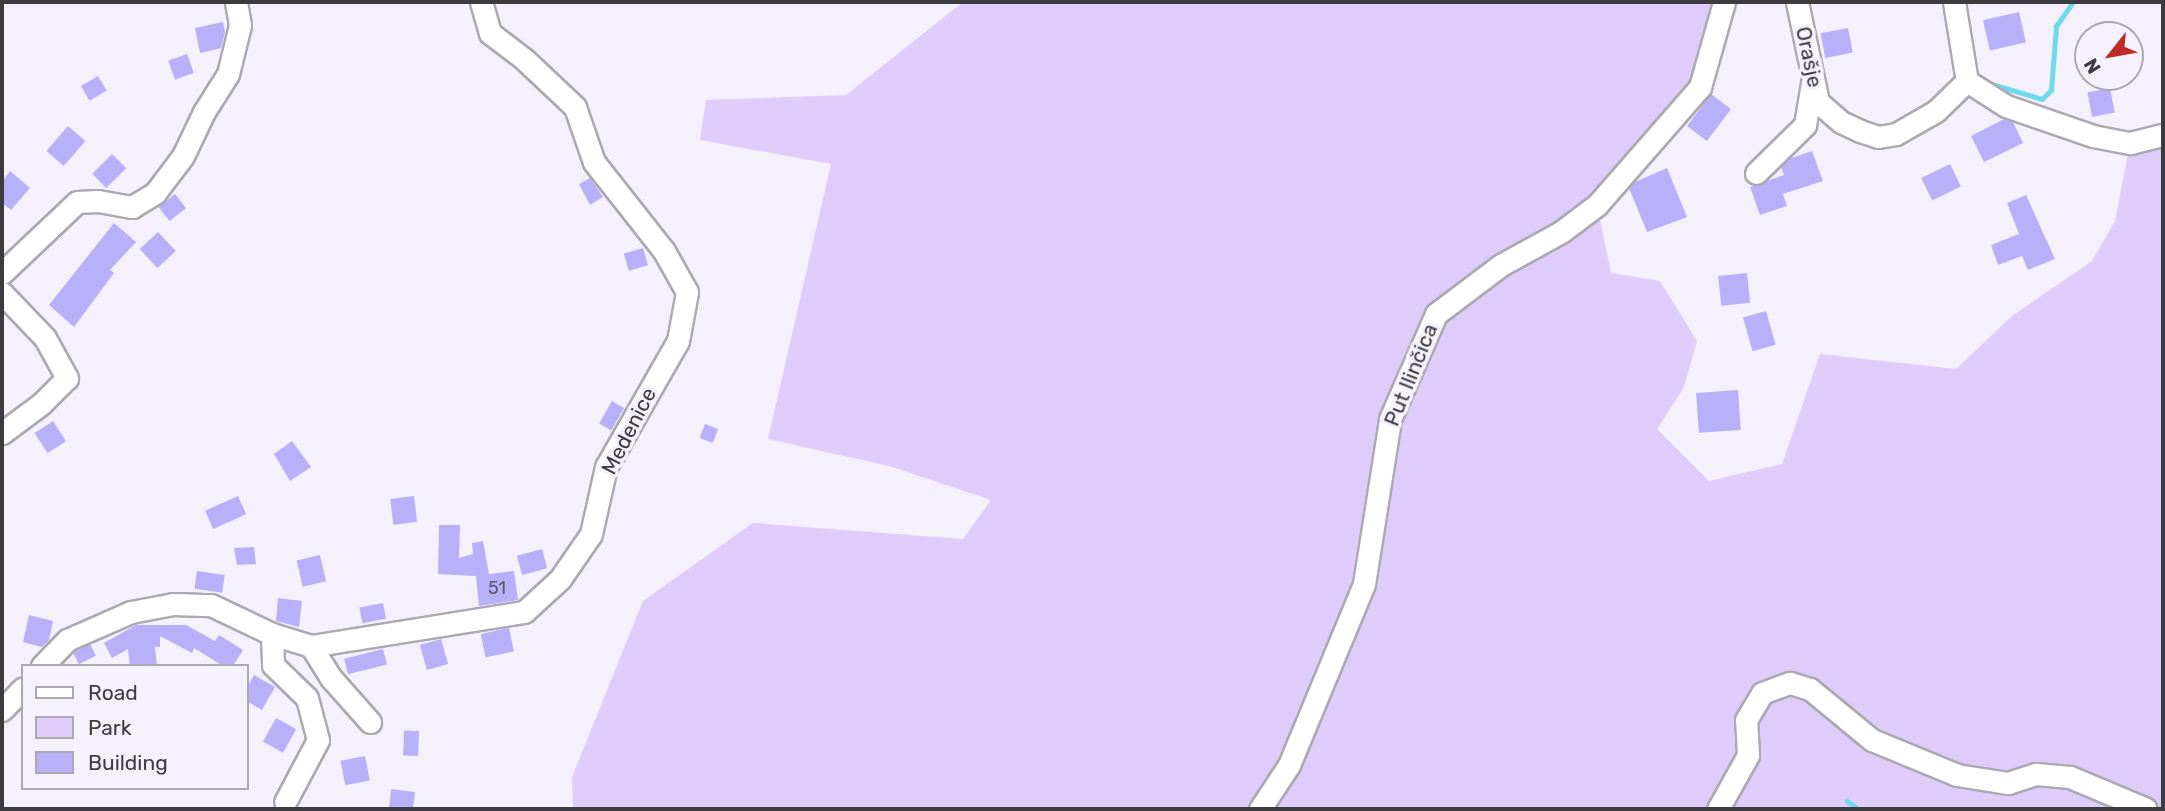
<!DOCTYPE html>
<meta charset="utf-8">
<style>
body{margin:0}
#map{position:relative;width:2165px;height:811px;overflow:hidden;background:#f5f1fc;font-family:Rubik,sans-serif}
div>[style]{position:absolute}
.green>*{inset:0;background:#deccfb}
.stream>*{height:5px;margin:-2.5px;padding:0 2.5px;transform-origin:2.5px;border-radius:2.5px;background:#6fdaec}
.building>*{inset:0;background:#b8b0f9;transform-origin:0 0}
.roads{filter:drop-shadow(2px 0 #aca9b2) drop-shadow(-2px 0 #aca9b2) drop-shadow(0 2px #aca9b2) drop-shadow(0 -2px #aca9b2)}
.minor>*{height:21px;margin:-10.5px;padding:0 10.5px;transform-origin:10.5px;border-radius:10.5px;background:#fff}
span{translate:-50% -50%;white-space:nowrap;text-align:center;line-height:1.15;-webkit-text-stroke:7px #f5f1fc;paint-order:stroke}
.number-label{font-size:18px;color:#5b586e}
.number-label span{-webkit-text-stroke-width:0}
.street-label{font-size:21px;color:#3c3b3f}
.frame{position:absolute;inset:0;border:4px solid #3c3b3f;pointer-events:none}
.legend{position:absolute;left:21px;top:664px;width:228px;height:126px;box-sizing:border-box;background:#f5f1fc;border:2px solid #aba8b0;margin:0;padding:9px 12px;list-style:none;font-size:21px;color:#3c3b3f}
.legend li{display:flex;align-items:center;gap:14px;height:35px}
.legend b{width:35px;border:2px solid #aba8b0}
.north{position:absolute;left:2074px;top:21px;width:70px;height:70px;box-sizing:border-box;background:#f5f1fc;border:2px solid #aba8b0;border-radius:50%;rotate:239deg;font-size:19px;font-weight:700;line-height:28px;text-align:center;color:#3c3b3f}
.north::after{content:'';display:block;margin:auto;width:24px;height:32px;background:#bb2d25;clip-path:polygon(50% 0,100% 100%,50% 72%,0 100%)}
</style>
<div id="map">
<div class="green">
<div style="clip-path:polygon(963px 2px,1712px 2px,1700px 87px,1597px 205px,1611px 273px,1660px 281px,1697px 341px,1684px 387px,1657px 429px,1709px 481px,1782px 464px,1820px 354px,1956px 369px,2012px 316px,2092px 261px,2115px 221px,2130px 143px,2163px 135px,2163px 809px,573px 809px,572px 777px,643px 601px,753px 523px,963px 539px,991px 500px,889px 466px,768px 439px,831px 164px,700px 140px,706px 100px,846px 95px)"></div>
</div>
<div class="stream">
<div style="left:1988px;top:83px;width:56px;rotate:16.5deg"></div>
<div style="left:2042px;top:99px;width:13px;rotate:-45deg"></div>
<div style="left:2051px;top:90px;width:64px;rotate:-85.5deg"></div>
<div style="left:2056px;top:26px;width:29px;rotate:-55deg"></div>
<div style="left:1847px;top:801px;width:14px;rotate:36deg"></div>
</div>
<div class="building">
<div style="left:2019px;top:12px;width:31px;height:37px;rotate:77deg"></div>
<div style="clip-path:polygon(223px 22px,225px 32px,221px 48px,200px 53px,195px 28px)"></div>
<div style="left:1848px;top:28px;width:25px;height:28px;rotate:79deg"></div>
<div style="left:187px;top:54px;width:20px;height:20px;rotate:70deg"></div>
<div style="left:98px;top:76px;width:17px;height:20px;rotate:59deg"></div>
<div style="left:2110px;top:88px;width:25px;height:23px;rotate:79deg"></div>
<div style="left:1711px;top:94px;width:25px;height:40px;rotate:37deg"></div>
<div style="clip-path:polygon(2004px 119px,2013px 122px,2023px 143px,1984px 162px,1971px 136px)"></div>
<div style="left:68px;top:126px;width:23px;height:33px;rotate:41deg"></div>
<div style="clip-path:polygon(1812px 151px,1823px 181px,1783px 194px,1787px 206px,1760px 215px,1750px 187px,1784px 175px,1781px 167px,1789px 159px)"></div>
<div style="left:112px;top:154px;width:20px;height:28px;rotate:45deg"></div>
<div style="left:1950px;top:164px;width:25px;height:32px;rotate:64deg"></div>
<div style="clip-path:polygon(1667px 168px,1687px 217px,1647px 232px,1629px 188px,1635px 182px)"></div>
<div style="clip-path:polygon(10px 171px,30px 188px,11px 210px,2px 203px,2px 182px)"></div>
<div style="clip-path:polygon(590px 178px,603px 197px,590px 205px,579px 184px)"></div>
<div style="left:175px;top:194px;width:18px;height:21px;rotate:52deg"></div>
<div style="clip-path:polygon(2026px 195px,2055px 259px,2028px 270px,2022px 256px,1998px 265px,1991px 245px,2019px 234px,2007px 203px)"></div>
<div style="clip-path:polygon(114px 223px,136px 242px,110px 270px,114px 273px,74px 327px,49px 305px)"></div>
<div style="left:158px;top:232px;width:26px;height:25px;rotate:47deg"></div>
<div style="left:643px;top:248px;width:18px;height:20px;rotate:74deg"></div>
<div style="left:1747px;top:273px;width:30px;height:29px;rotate:84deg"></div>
<div style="left:1766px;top:311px;width:35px;height:24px;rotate:74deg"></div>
<div style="left:1738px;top:390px;width:40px;height:42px;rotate:86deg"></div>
<div style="left:612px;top:401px;width:14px;height:26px;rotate:30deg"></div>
<div style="left:53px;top:421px;width:24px;height:22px;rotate:57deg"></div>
<div style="left:705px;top:424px;width:14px;height:15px;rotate:21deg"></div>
<div style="clip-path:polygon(292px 441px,311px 467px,290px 481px,274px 454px)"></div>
<div style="left:238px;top:496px;width:20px;height:36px;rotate:66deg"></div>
<div style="left:414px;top:496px;width:26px;height:24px;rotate:83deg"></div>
<div style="clip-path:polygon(439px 525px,460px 525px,459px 558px,473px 554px,472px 543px,483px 541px,489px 574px,514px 571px,518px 600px,479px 606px,476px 576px,438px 574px)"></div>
<div style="clip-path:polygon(254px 547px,256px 564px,237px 565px,234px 548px)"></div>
<div style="left:542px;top:549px;width:20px;height:26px;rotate:75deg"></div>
<div style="left:320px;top:555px;width:27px;height:24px;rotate:77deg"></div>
<div style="left:197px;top:571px;width:28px;height:18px;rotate:8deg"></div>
<div style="clip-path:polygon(278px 598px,302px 601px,299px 627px,276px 621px)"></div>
<div style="left:383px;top:603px;width:16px;height:24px;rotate:79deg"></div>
<div style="clip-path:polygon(29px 615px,53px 621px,49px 640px,42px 647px,23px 642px)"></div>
<div style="clip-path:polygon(136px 625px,186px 625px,215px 641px,219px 635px,243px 650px,233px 666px,223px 666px,194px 648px,192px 653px,160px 636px,160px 647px,155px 647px,157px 666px,130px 666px,128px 649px,112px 658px,104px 643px)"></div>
<div style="left:509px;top:628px;width:24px;height:29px;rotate:78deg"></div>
<div style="left:441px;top:639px;width:26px;height:22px;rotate:74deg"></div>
<div style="left:90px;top:644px;width:13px;height:19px;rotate:63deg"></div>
<div style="left:383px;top:649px;width:16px;height:40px;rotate:76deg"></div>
<div style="clip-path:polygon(254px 675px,275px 687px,262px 710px,247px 701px,247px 687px)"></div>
<div style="left:276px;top:718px;width:23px;height:27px;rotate:29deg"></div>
<div style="left:419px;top:731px;width:25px;height:15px;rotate:92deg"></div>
<div style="left:365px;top:756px;width:25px;height:25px;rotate:79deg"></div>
<div style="clip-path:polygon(391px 789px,415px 792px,413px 809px,389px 809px)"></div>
</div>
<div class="roads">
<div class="minor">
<div style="left:1797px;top:2px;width:102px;rotate:78.1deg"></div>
<div style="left:1818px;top:102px;width:30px;rotate:41deg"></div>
<div style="left:1841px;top:122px;width:21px;rotate:25deg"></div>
<div style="left:1860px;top:131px;width:19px;rotate:18deg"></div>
<div style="left:1878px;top:137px;width:18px;rotate:-9deg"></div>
<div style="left:1896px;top:134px;width:46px;rotate:-29.9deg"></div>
<div style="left:1936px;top:111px;width:43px;rotate:-44.1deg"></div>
<div style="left:1967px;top:81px;width:46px;rotate:32.7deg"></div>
<div style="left:2006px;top:106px;width:92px;rotate:19deg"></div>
<div style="left:2093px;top:136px;width:38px;rotate:11deg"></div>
<div style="left:2130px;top:143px;width:34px;rotate:-14deg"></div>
<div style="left:1954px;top:2px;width:80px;rotate:80.7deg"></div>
<div style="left:1756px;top:173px;width:69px;rotate:-44.4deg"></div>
<div style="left:1805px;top:125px;width:43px;rotate:-80.5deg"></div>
<div style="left:2px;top:273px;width:103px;rotate:-43.4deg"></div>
<div style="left:77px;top:202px;width:21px;rotate:-3deg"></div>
<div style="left:98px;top:201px;width:35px;rotate:10deg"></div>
<div style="left:132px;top:207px;width:27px;rotate:-31deg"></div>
<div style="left:155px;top:193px;width:46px;rotate:-52.9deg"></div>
<div style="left:183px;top:156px;width:49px;rotate:-64.5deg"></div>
<div style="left:204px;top:112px;width:45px;rotate:-57.7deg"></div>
<div style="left:228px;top:74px;width:50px;rotate:-76.2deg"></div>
<div style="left:240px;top:25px;width:23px;rotate:-100deg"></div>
<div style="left:2px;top:293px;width:62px;rotate:46.3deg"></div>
<div style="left:45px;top:338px;width:46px;rotate:61.2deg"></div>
<div style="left:67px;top:378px;width:37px;rotate:135deg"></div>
<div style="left:41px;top:404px;width:49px;rotate:143.4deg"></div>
<div style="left:272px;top:634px;width:31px;rotate:88deg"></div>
<div style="left:273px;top:665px;width:47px;rotate:44.1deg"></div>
<div style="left:307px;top:698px;width:43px;rotate:75.3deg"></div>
<div style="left:318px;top:740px;width:70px;rotate:118deg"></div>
<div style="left:311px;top:646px;width:38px;rotate:58deg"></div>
<div style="left:331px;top:678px;width:59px;rotate:48.4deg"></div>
<div style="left:42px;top:666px;width:36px;rotate:-46deg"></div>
<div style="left:67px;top:640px;width:70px;rotate:-23.6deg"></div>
<div style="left:131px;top:612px;width:43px;rotate:-10.8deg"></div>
<div style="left:173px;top:604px;width:38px;rotate:2deg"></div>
<div style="left:211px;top:605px;width:68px;rotate:25.4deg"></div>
<div style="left:272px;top:634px;width:41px;rotate:17.1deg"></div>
<div style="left:311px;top:646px;width:216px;rotate:-9.1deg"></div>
<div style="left:524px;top:612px;width:49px;rotate:-42.5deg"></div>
<div style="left:560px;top:579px;width:55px;rotate:-55.4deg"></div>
<div style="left:591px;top:534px;width:69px;rotate:-77.4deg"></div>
<div style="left:606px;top:467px;width:145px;rotate:-60.3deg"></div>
<div style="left:678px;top:341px;width:50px;rotate:-79.6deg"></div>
<div style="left:687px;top:292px;width:47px;rotate:-119.3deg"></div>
<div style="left:664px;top:251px;width:113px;rotate:-128.2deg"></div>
<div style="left:594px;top:162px;width:58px;rotate:-109.1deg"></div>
<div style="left:575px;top:107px;width:70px;rotate:-136.7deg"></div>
<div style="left:524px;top:59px;width:43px;rotate:-142.6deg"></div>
<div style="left:490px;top:33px;width:32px;rotate:-106deg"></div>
<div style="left:2px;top:710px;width:30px;rotate:-46deg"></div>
<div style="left:1260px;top:809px;width:53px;rotate:-56.6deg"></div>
<div style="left:1289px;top:765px;width:196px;rotate:-67.5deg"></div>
<div style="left:1364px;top:584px;width:167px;rotate:-81deg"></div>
<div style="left:1390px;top:419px;width:115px;rotate:-66.3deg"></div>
<div style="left:1436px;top:314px;width:81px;rotate:-37deg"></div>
<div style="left:1501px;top:265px;width:68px;rotate:-28.8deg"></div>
<div style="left:1561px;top:232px;width:45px;rotate:-36.9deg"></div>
<div style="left:1597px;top:205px;width:157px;rotate:-48.9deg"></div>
<div style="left:1700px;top:87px;width:88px;rotate:-74.2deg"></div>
<div style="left:1718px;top:809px;width:62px;rotate:-60.9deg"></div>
<div style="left:1748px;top:755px;width:35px;rotate:-93deg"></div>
<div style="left:1746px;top:720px;width:31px;rotate:-59deg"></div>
<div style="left:1762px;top:693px;width:30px;rotate:-20deg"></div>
<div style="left:1790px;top:683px;width:21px;rotate:17deg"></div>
<div style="left:1810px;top:689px;width:80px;rotate:39.4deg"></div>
<div style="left:1872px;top:740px;width:92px;rotate:22.4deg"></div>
<div style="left:1957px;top:775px;width:52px;rotate:8.9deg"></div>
<div style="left:2008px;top:783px;width:29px;rotate:-18deg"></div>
<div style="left:2036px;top:774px;width:34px;rotate:5deg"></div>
<div style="left:2070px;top:777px;width:82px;rotate:22.8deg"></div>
</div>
</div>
<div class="number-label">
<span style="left:497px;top:588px">51</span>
</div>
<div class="street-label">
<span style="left:1809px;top:57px;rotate:78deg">Orašje</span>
<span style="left:1411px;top:375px;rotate:-68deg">Put Ilinčica</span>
<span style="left:629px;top:431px;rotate:-63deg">Medenice</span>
</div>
<div class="frame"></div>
<ul class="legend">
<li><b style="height:9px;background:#fff"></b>Road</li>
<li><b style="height:19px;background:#deccfb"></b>Park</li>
<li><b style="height:19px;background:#b8b0f9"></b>Building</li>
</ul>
<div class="north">N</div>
</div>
